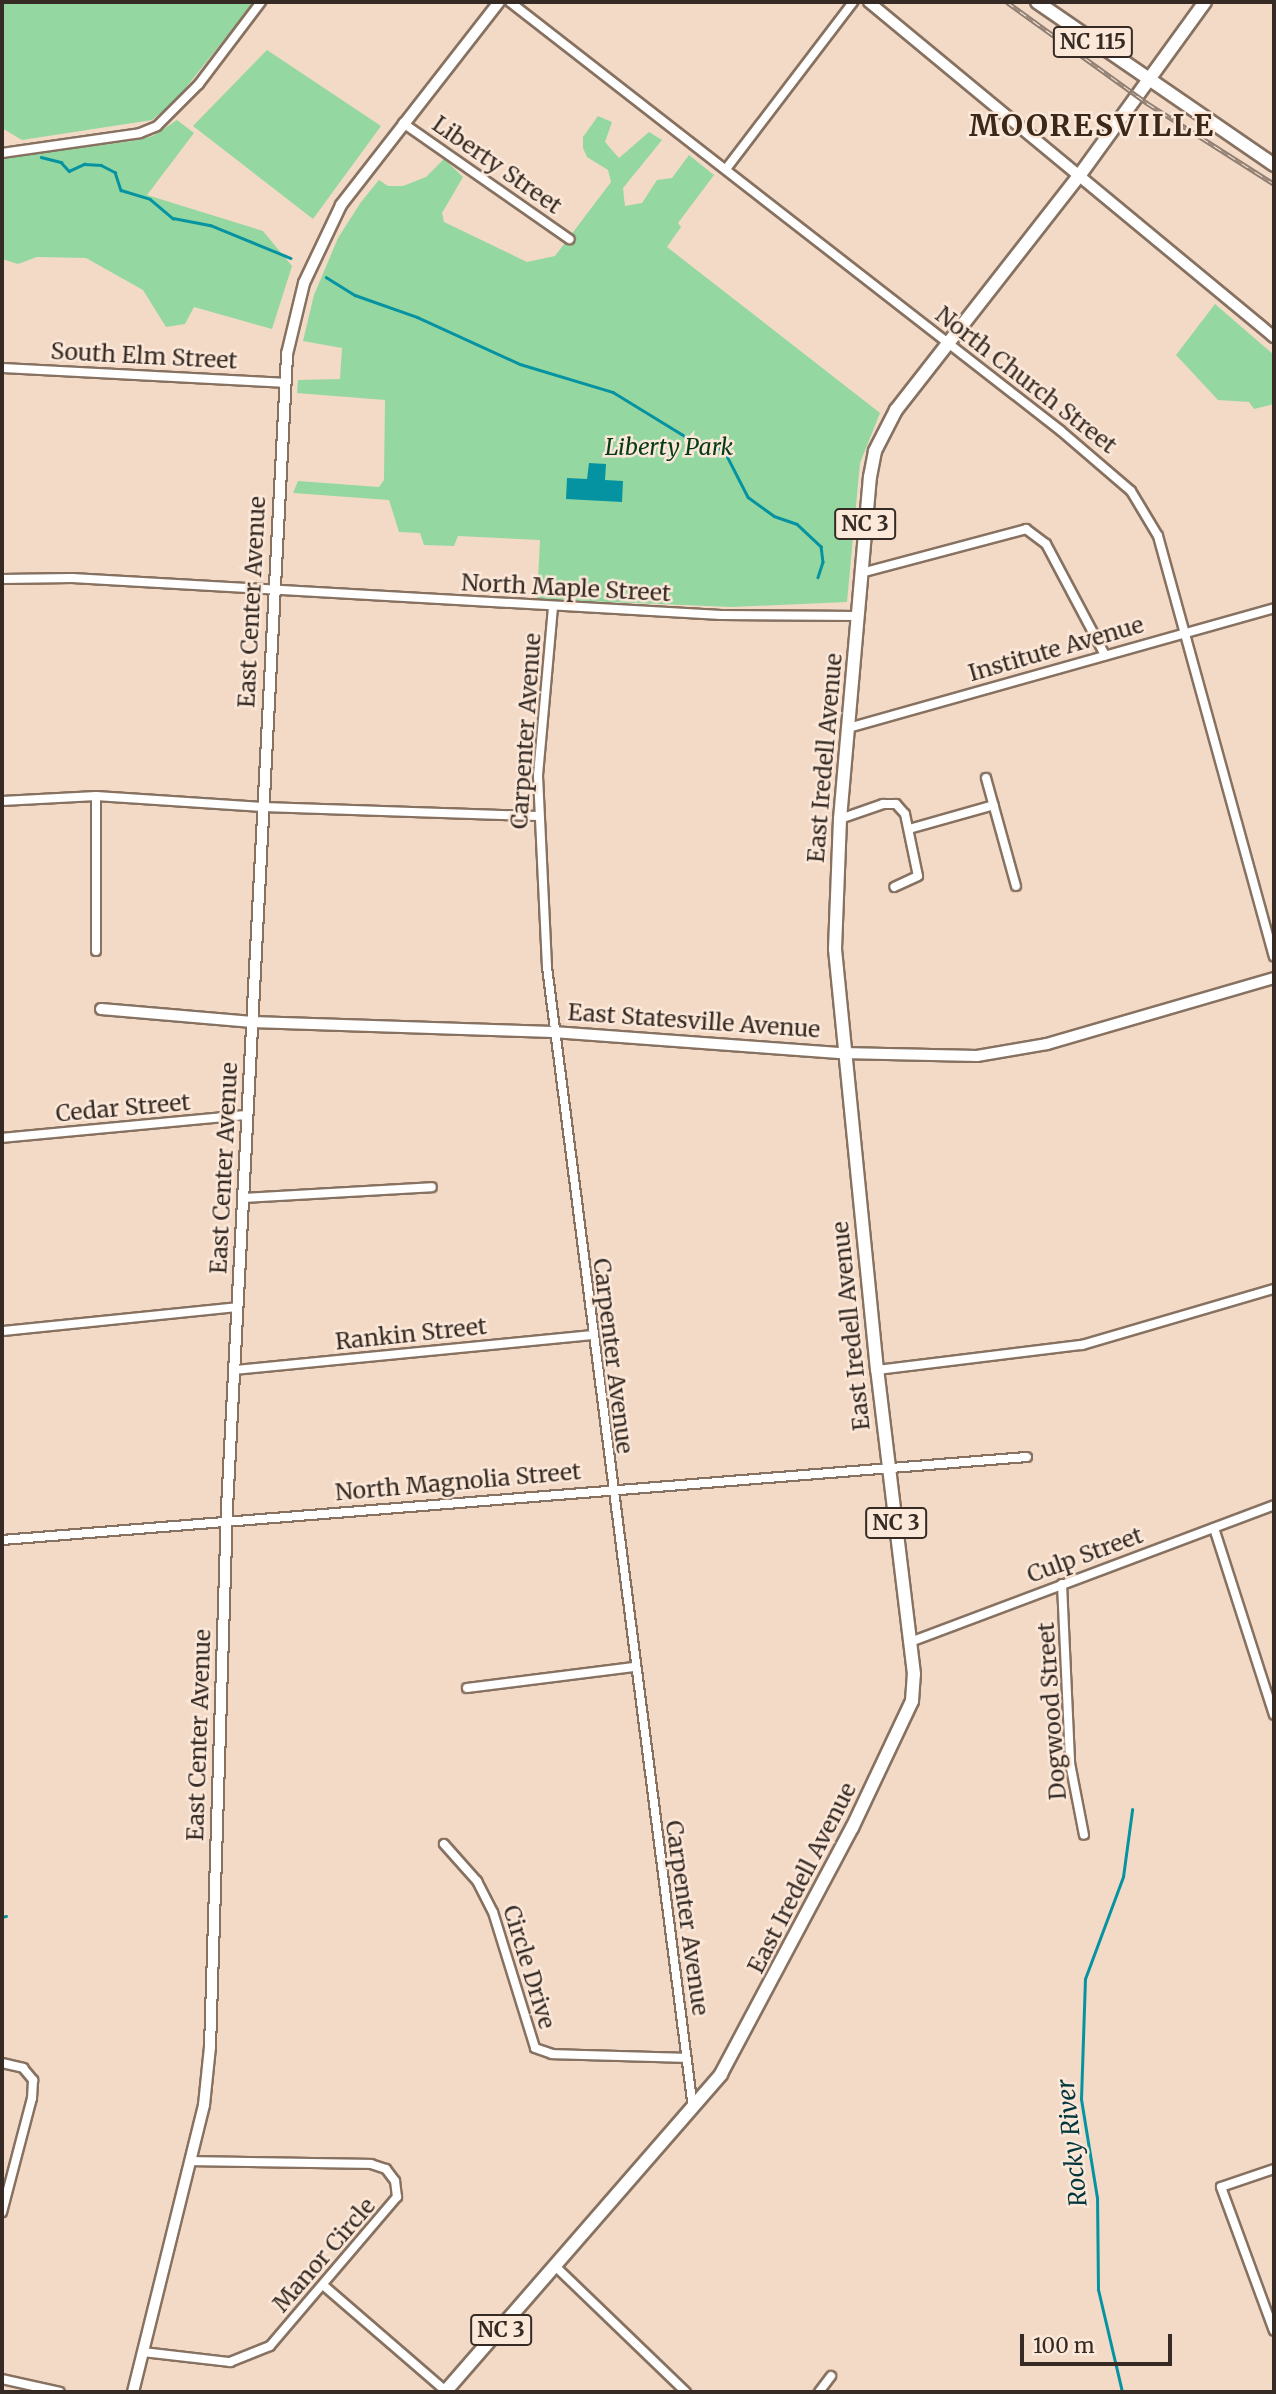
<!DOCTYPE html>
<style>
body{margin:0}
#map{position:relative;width:1276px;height:2394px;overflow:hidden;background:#f3dac7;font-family:Merriweather,serif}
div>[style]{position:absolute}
.green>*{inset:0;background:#94d7a1}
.water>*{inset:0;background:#0693a1}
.stream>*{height:2.5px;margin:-1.25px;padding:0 1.25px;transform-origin:1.25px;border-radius:1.25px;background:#0693a1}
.roads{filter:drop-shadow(2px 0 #877160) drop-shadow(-2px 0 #877160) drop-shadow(0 2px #877160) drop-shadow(0 -2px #877160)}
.street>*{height:8px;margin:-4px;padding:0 4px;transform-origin:4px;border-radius:4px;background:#fff}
.secondary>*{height:10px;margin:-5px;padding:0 5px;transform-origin:5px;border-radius:5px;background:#fff}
.primary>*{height:12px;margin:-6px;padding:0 6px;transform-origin:6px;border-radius:6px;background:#fff}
.rail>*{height:5px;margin-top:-2.5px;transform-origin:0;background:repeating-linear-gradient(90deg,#fce8d9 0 8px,#907e72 0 16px);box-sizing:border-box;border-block:2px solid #907e72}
span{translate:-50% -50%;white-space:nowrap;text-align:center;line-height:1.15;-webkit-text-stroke:5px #fce8d9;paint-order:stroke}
.shield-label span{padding:2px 5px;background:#fce8d9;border:2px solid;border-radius:5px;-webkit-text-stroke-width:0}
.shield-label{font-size:21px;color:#352b24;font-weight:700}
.street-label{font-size:23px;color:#352b24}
.park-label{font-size:23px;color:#063b18;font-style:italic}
.water-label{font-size:24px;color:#00363c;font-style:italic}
.district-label{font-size:30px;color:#3b2819;font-weight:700;letter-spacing:2px}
.frame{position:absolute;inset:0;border:4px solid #352b24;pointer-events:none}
.scale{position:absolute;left:1020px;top:2334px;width:152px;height:32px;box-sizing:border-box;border:4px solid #352b24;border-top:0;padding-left:9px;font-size:21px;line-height:24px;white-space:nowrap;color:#352b24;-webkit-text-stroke:5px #fce8d9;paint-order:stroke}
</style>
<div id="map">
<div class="green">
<div style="clip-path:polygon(2px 2px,254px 2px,176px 100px,152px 120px,22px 140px,2px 128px)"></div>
<div style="clip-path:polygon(267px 50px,381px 126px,313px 219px,193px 126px)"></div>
<div style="clip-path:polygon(598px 116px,612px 122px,605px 142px,619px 158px,649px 132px,662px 140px,623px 188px,625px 206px,642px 203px,657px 180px,672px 178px,689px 155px,714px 175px,678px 223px,681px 227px,667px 247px,880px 413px,860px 463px,847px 602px,732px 607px,537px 599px,540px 540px,458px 536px,454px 546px,424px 545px,420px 533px,399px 532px,389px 500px,293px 493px,298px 481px,379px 487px,384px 480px,385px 400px,297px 393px,298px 380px,340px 379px,342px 348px,303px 341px,314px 295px,338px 238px,361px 202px,379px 180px,388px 186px,403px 186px,426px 177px,444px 159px,463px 177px,442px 213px,444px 222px,527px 262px,555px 256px,611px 182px,608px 170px,587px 157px,583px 148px,583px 137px)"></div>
<div style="clip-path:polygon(177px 120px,194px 133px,147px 195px,263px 231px,292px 266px,272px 329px,194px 307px,185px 324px,166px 327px,143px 290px,86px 258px,37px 257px,18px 264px,2px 259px,2px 158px,132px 141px,153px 136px)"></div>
<div style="clip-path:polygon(1215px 304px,1274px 355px,1274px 404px,1254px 409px,1249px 402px,1218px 400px,1176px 355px)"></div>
</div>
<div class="water">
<div style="clip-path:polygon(589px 463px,606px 464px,605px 480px,623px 481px,622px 502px,566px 499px,567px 478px,587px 479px)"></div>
</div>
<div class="stream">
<div style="left:41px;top:157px;width:21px;rotate:14deg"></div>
<div style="left:61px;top:162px;width:12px;rotate:48deg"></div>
<div style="left:69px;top:171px;width:17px;rotate:-25deg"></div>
<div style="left:84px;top:164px;width:17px;rotate:3deg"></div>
<div style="left:101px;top:165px;width:16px;rotate:27deg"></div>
<div style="left:115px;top:172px;width:19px;rotate:72deg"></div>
<div style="left:121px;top:190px;width:30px;rotate:17deg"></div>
<div style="left:150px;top:199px;width:30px;rotate:40deg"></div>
<div style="left:173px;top:218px;width:38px;rotate:11deg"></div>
<div style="left:210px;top:225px;width:87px;rotate:22.2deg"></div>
<div style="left:326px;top:277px;width:34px;rotate:32deg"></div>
<div style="left:355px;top:295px;width:66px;rotate:19.5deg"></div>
<div style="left:417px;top:317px;width:113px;rotate:24.5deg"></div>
<div style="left:520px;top:364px;width:97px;rotate:16.8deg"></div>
<div style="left:613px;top:392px;width:88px;rotate:31.5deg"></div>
<div style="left:688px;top:438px;width:29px;rotate:16deg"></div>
<div style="left:716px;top:446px;width:13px;rotate:39deg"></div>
<div style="left:726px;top:454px;width:48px;rotate:62.9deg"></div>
<div style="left:748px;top:497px;width:32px;rotate:36deg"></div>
<div style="left:774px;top:516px;width:24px;rotate:19deg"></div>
<div style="left:797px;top:524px;width:33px;rotate:43deg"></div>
<div style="left:821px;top:546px;width:16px;rotate:83deg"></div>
<div style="left:823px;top:562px;width:16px;rotate:108deg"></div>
<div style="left:2px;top:1917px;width:4px;rotate:-14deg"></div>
<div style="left:1122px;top:2392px;width:105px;rotate:-103.2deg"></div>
<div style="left:1098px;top:2290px;width:92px;rotate:-90.6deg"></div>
<div style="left:1097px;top:2198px;width:100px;rotate:-99.2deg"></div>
<div style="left:1081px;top:2099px;width:120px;rotate:-88.1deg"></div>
<div style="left:1085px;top:1979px;width:109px;rotate:-69.6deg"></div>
<div style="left:1123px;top:1877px;width:68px;rotate:-82.3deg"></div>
</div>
<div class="roads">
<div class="street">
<div style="left:510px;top:2px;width:698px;rotate:37.9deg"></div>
<div style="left:1061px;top:431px;width:92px;rotate:40.6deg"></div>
<div style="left:1131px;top:491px;width:52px;rotate:59deg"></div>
<div style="left:1158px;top:536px;width:436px;rotate:74.6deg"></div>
<div style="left:403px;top:123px;width:203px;rotate:34.9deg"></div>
<div style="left:2px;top:153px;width:139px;rotate:-8.2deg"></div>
<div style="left:140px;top:133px;width:18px;rotate:-22deg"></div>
<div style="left:157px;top:126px;width:59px;rotate:-45deg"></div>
<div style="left:199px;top:84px;width:103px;rotate:-52.9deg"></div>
<div style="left:726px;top:169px;width:210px;rotate:-52.7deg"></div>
<div style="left:2px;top:368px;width:282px;rotate:3deg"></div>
<div style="left:861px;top:573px;width:171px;rotate:-14.9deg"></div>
<div style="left:1026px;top:529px;width:25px;rotate:37deg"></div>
<div style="left:1046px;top:544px;width:126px;rotate:62deg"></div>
<div style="left:2px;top:579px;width:70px;rotate:-0.8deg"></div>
<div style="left:72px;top:578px;width:650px;rotate:3.26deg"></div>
<div style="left:721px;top:615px;width:137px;rotate:0.4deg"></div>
<div style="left:553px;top:607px;width:170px;rotate:95.1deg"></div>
<div style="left:538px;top:776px;width:191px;rotate:87.3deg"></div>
<div style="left:547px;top:967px;width:1150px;rotate:82.71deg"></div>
<div style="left:848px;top:728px;width:443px;rotate:-15.7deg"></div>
<div style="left:986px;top:778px;width:112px;rotate:74.5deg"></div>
<div style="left:96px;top:796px;width:155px;rotate:90deg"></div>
<div style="left:2px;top:801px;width:94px;rotate:-3deg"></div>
<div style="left:96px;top:796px;width:167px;rotate:3.8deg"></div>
<div style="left:263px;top:807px;width:275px;rotate:1.9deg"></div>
<div style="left:840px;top:819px;width:46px;rotate:-19.2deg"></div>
<div style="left:883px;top:804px;width:13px"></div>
<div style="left:896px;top:804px;width:13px;rotate:48deg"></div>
<div style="left:905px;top:814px;width:63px;rotate:78.2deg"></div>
<div style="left:918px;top:876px;width:26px;rotate:155deg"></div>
<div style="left:909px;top:829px;width:88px;rotate:-15.8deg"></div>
<div style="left:2px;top:1138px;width:246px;rotate:-5.4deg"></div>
<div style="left:243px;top:1198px;width:189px;rotate:-3.3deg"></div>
<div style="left:2px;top:1331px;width:237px;rotate:-5.8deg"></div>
<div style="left:235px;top:1370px;width:358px;rotate:-5.6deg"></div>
<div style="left:877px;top:1370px;width:207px;rotate:-7deg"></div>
<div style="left:1082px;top:1345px;width:200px;rotate:-16.3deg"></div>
<div style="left:1214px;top:1528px;width:196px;rotate:72.2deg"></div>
<div style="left:2px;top:1540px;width:1028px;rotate:-4.63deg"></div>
<div style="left:1062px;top:1584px;width:179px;rotate:87.4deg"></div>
<div style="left:1070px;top:1763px;width:73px;rotate:79deg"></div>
<div style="left:910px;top:1642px;width:389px;rotate:-20.6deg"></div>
<div style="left:467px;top:1688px;width:168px;rotate:-7.2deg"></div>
<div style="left:444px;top:1844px;width:50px;rotate:48.3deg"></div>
<div style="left:477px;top:1881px;width:35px;rotate:63deg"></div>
<div style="left:493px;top:1912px;width:142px;rotate:72.8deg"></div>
<div style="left:535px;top:2048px;width:18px;rotate:19deg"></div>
<div style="left:552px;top:2054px;width:134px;rotate:1.7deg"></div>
<div style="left:2px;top:2063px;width:22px;rotate:13deg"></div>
<div style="left:23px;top:2068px;width:16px;rotate:50deg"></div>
<div style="left:33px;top:2080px;width:18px;rotate:93deg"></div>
<div style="left:32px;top:2098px;width:118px;rotate:104.7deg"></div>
<div style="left:1274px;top:2169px;width:56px;rotate:161.2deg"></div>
<div style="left:1221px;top:2187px;width:153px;rotate:69.8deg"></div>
<div style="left:557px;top:2268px;width:179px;rotate:43.9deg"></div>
<div style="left:323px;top:2285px;width:162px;rotate:40.8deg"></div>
<div style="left:143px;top:2352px;width:88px;rotate:6.6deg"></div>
<div style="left:230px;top:2362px;width:43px;rotate:-21.8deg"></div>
<div style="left:270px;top:2346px;width:196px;rotate:-49.6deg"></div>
<div style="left:397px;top:2197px;width:16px;rotate:-97deg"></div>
<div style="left:395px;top:2181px;width:15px;rotate:-127deg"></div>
<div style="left:386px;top:2169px;width:16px;rotate:-162deg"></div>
<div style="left:371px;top:2164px;width:181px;rotate:-179.1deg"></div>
<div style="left:2px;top:2379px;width:59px;rotate:12.6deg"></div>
<div style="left:819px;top:2392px;width:20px;rotate:-53deg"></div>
</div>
<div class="secondary">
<div style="left:869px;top:2px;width:526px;rotate:39.6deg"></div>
<div style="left:101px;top:1009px;width:152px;rotate:4.9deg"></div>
<div style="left:252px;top:1022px;width:301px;rotate:1.9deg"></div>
<div style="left:553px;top:1032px;width:290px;rotate:4.2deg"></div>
<div style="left:842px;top:1053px;width:135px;rotate:1.3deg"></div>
<div style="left:977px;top:1056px;width:71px;rotate:-9.7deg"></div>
<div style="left:1047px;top:1044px;width:236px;rotate:-16.2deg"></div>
<div style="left:133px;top:2392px;width:296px;rotate:-76.1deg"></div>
<div style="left:204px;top:2105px;width:58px;rotate:-84.1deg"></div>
<div style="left:210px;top:2047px;width:539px;rotate:-88.19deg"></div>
<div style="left:227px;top:1508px;width:1156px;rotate:-87.02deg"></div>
<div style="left:287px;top:354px;width:73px;rotate:-76.5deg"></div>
<div style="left:304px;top:283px;width:86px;rotate:-64.6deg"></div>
<div style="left:341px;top:205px;width:257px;rotate:-52.1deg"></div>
</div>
<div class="primary">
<div style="left:1037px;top:2px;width:288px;rotate:34.5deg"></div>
<div style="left:445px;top:2392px;width:421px;rotate:-49deg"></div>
<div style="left:721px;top:2074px;width:279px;rotate:-62deg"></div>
<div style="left:852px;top:1828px;width:140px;rotate:-64.7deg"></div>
<div style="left:912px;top:1701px;width:27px;rotate:-86deg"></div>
<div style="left:914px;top:1674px;width:306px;rotate:-96.9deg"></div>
<div style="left:877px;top:1370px;width:423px;rotate:-95.7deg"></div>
<div style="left:835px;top:949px;width:130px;rotate:-87.8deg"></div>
<div style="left:840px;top:819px;width:343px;rotate:-85deg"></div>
<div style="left:870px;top:477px;width:26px;rotate:-79deg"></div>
<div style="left:875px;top:451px;width:46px;rotate:-62.9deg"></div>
<div style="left:896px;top:410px;width:297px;rotate:-52deg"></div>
<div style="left:1079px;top:176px;width:215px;rotate:-54.1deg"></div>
</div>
</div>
<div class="rail">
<div style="left:1007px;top:2px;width:173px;rotate:35.8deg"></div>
<div style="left:1147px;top:103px;width:151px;rotate:32.5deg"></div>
</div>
<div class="shield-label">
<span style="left:1093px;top:42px">NC 115</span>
<span style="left:865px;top:524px">NC 3</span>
<span style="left:896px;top:1523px">NC 3</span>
<span style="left:501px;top:2330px">NC 3</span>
</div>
<div class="street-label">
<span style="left:497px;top:165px;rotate:35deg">Liberty Street</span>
<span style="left:144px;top:356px;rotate:3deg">South Elm Street</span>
<span style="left:1026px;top:380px;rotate:38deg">North Church Street</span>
<span style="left:566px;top:588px;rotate:3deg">North Maple Street</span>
<span style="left:252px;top:602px;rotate:-87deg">East Center Avenue</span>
<span style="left:1056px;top:649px;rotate:-16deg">Institute Avenue</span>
<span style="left:526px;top:731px;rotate:-86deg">Carpenter Avenue</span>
<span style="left:825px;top:758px;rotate:-85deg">East Iredell Avenue</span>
<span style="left:694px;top:1021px;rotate:4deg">East Statesville Avenue</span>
<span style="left:123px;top:1108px;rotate:-5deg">Cedar Street</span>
<span style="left:224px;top:1168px;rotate:-87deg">East Center Avenue</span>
<span style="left:851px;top:1326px;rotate:-96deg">East Iredell Avenue</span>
<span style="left:411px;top:1334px;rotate:-6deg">Rankin Street</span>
<span style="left:613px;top:1356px;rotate:83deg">Carpenter Avenue</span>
<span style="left:458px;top:1482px;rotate:-5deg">North Magnolia Street</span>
<span style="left:1085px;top:1555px;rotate:-20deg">Culp Street</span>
<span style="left:1052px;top:1711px;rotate:-94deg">Dogwood Street</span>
<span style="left:199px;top:1735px;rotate:-88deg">East Center Avenue</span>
<span style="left:802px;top:1878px;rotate:-63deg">East Iredell Avenue</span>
<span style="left:687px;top:1918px;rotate:82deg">Carpenter Avenue</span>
<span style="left:529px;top:1967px;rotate:73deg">Circle Drive</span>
<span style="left:324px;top:2255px;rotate:-49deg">Manor Circle</span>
</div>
<div class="park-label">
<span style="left:669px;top:447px">Liberty Park</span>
</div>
<div class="water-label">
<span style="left:1072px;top:2143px;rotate:-96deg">Rocky River</span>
</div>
<div class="district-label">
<span style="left:1092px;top:125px">MOORESVILLE</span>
</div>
<div class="frame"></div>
<div class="scale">100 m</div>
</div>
